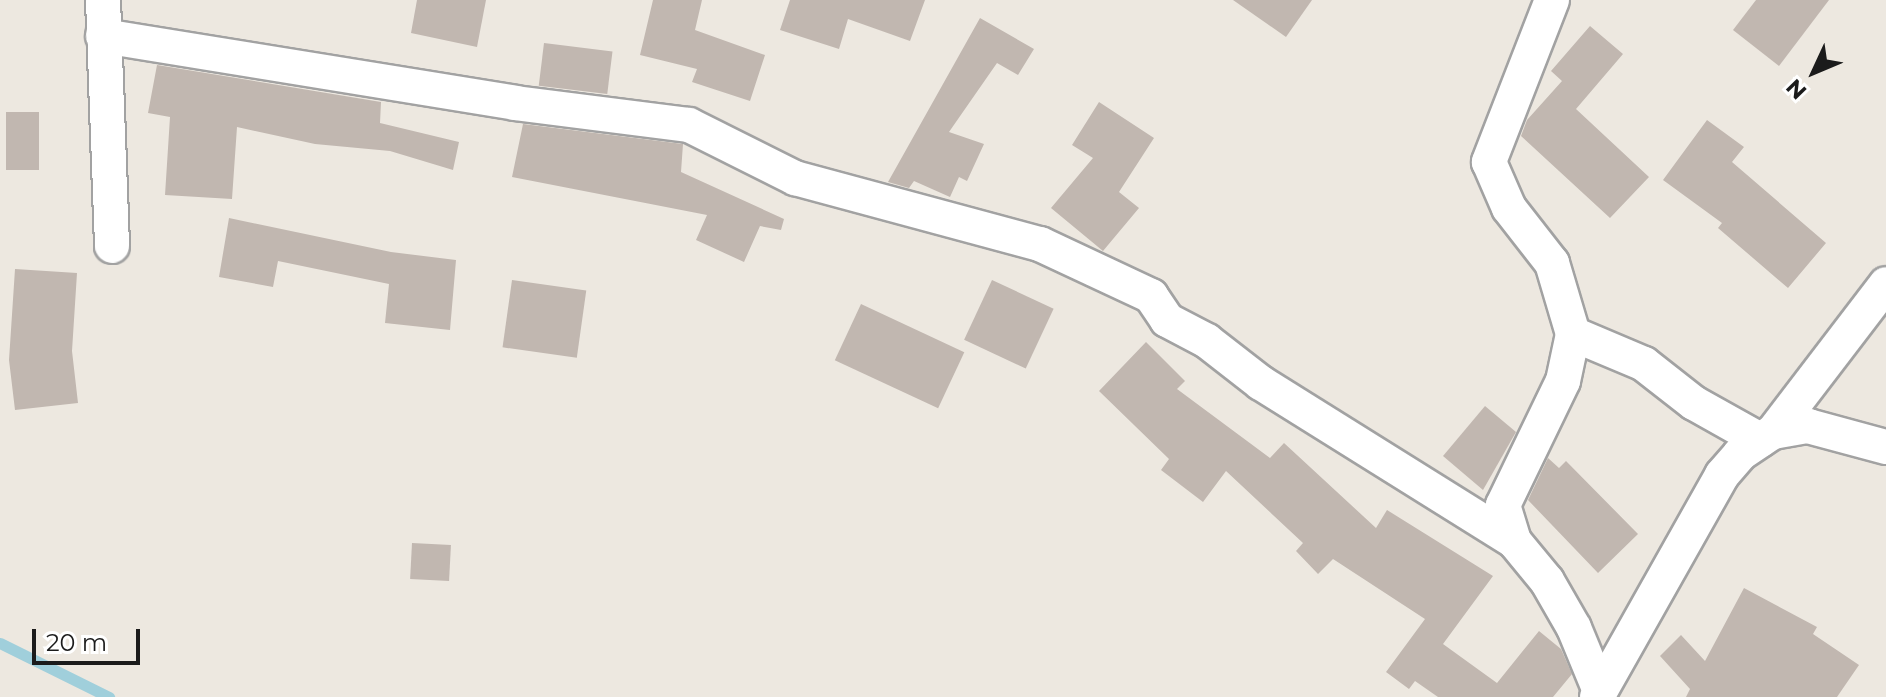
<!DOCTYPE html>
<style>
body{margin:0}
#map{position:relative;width:1886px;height:697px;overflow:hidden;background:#ede8e0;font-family:Montserrat,sans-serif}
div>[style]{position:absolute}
.stream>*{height:11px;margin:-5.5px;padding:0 5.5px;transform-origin:5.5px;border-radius:5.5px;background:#a0cfdb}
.building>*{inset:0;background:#c1b7b0;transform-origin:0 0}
.roads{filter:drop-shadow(2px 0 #a2a2a2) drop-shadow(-2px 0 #a2a2a2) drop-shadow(0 2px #a2a2a2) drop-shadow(0 -2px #a2a2a2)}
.minor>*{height:34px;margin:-17px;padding:0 17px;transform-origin:17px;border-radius:17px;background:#fff}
span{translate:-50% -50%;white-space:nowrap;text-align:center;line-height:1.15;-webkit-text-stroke:6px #fff;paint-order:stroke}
.north{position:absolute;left:1774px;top:32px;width:80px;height:80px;-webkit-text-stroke:6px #fff;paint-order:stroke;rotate:226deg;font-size:22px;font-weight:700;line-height:32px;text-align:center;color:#1b1b1b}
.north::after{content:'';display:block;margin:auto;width:28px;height:36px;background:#1b1b1b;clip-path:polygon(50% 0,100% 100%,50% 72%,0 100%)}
.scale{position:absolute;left:32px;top:629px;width:108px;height:36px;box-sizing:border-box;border:4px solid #1b1b1b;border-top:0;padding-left:10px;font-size:24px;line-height:28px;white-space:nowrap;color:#1b1b1b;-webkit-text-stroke:6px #fff;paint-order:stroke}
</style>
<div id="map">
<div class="stream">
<div style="left:0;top:643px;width:122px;rotate:26.4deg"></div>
</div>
<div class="building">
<div style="clip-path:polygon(417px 0,486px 0,477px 47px,411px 33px)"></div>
<div style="clip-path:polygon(653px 0,702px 0,695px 30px,765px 55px,750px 101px,692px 82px,697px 69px,640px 55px)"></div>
<div style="clip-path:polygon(790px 0,925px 0,910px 41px,848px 19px,839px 49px,780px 30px)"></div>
<div style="clip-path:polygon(1233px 0,1312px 0,1286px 37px)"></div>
<div style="clip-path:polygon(1756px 0,1829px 0,1779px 66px,1733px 30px)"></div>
<div style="clip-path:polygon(980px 18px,1034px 49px,1018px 75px,997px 63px,949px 132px,984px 144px,967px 181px,959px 177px,950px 197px,914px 181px,909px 188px,888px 182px)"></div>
<div style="clip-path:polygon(1590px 26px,1623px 54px,1576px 109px,1649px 177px,1610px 218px,1521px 136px,1527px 120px,1562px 81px,1551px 71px)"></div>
<div style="left:544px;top:43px;width:69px;height:43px;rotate:7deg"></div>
<div style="clip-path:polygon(157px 65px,381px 102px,380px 123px,459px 142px,453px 170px,390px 151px,315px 144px,237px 127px,232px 199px,165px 195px,170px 117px,148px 113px)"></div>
<div style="clip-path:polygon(1099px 102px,1154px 138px,1119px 192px,1139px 208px,1103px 251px,1051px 208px,1093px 158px,1072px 145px)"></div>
<div style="left:6px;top:112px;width:33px;height:58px"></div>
<div style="clip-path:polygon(1707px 120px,1744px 147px,1732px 162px,1826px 243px,1788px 288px,1718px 228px,1722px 223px,1663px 180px)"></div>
<div style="clip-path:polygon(523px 124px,683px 144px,681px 172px,784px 219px,781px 230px,760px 226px,744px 262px,696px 240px,707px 215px,512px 177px)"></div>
<div style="clip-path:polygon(229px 218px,391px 252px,456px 260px,450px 330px,385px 323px,389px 284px,278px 261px,273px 287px,219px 277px)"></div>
<div style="clip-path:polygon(15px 269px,77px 273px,72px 351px,78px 403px,15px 410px,9px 360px)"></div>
<div style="left:512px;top:280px;width:75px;height:68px;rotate:8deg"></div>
<div style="left:992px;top:280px;width:68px;height:66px;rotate:25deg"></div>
<div style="left:861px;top:304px;width:114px;height:62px;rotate:25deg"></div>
<div style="clip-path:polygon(1146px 342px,1185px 381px,1177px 389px,1270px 458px,1284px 443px,1376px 528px,1387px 510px,1493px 576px,1443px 644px,1497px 683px,1539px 631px,1561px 649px,1572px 674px,1553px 697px,1438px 697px,1415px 681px,1409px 689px,1386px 672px,1425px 619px,1333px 559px,1318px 574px,1296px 551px,1303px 543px,1226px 471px,1203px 502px,1161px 470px,1169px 459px,1099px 391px)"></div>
<div style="clip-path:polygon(1485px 406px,1516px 432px,1483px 490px,1443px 456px)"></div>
<div style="clip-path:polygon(1548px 458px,1559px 468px,1566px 461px,1638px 534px,1598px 573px,1528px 500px)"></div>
<div style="left:412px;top:543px;width:39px;height:36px;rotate:3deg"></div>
<div style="clip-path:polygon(1744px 588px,1817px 627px,1813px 634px,1859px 665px,1837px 697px,1686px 697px,1690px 689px,1660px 656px,1681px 635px,1705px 661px)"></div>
</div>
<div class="roads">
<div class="minor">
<div style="left:103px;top:0;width:246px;rotate:87.9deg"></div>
<div style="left:1552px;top:0;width:174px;rotate:111.3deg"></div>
<div style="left:1489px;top:162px;width:50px;rotate:66.5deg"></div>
<div style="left:1509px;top:208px;width:70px;rotate:52deg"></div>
<div style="left:1552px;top:263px;width:74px;rotate:73.5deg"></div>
<div style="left:1573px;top:334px;width:48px;rotate:102deg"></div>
<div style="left:1563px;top:381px;width:138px;rotate:115.8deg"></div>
<div style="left:1503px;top:505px;width:38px;rotate:73deg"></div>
<div style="left:1514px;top:541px;width:52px;rotate:50.5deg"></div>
<div style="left:1547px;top:581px;width:54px;rotate:60.1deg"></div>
<div style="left:1574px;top:628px;width:68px;rotate:67.6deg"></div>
<div style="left:103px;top:36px;width:417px;rotate:9.2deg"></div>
<div style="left:515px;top:103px;width:175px;rotate:7.2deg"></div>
<div style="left:689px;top:125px;width:119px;rotate:26.6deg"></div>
<div style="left:795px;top:178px;width:254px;rotate:15.1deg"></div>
<div style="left:1040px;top:244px;width:123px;rotate:25.1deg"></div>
<div style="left:1151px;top:296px;width:29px;rotate:56deg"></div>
<div style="left:1167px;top:320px;width:45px;rotate:27.7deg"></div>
<div style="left:1207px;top:341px;width:68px;rotate:37.9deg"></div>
<div style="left:1261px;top:383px;width:298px;rotate:32deg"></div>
<div style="left:1573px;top:334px;width:77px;rotate:22.9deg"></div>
<div style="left:1644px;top:364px;width:63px;rotate:38deg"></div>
<div style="left:1694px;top:403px;width:76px;rotate:29.3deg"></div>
<div style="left:1773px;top:432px;width:36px;rotate:-10deg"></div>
<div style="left:1808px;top:426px;width:81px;rotate:15.1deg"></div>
<div style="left:1597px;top:697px;width:255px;rotate:-60.6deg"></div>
<div style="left:1722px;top:475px;width:28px;rotate:-49deg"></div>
<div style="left:1740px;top:454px;width:40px;rotate:-34deg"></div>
<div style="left:1773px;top:432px;width:186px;rotate:-52.6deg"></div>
</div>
</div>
<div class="north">N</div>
<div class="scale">20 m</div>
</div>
